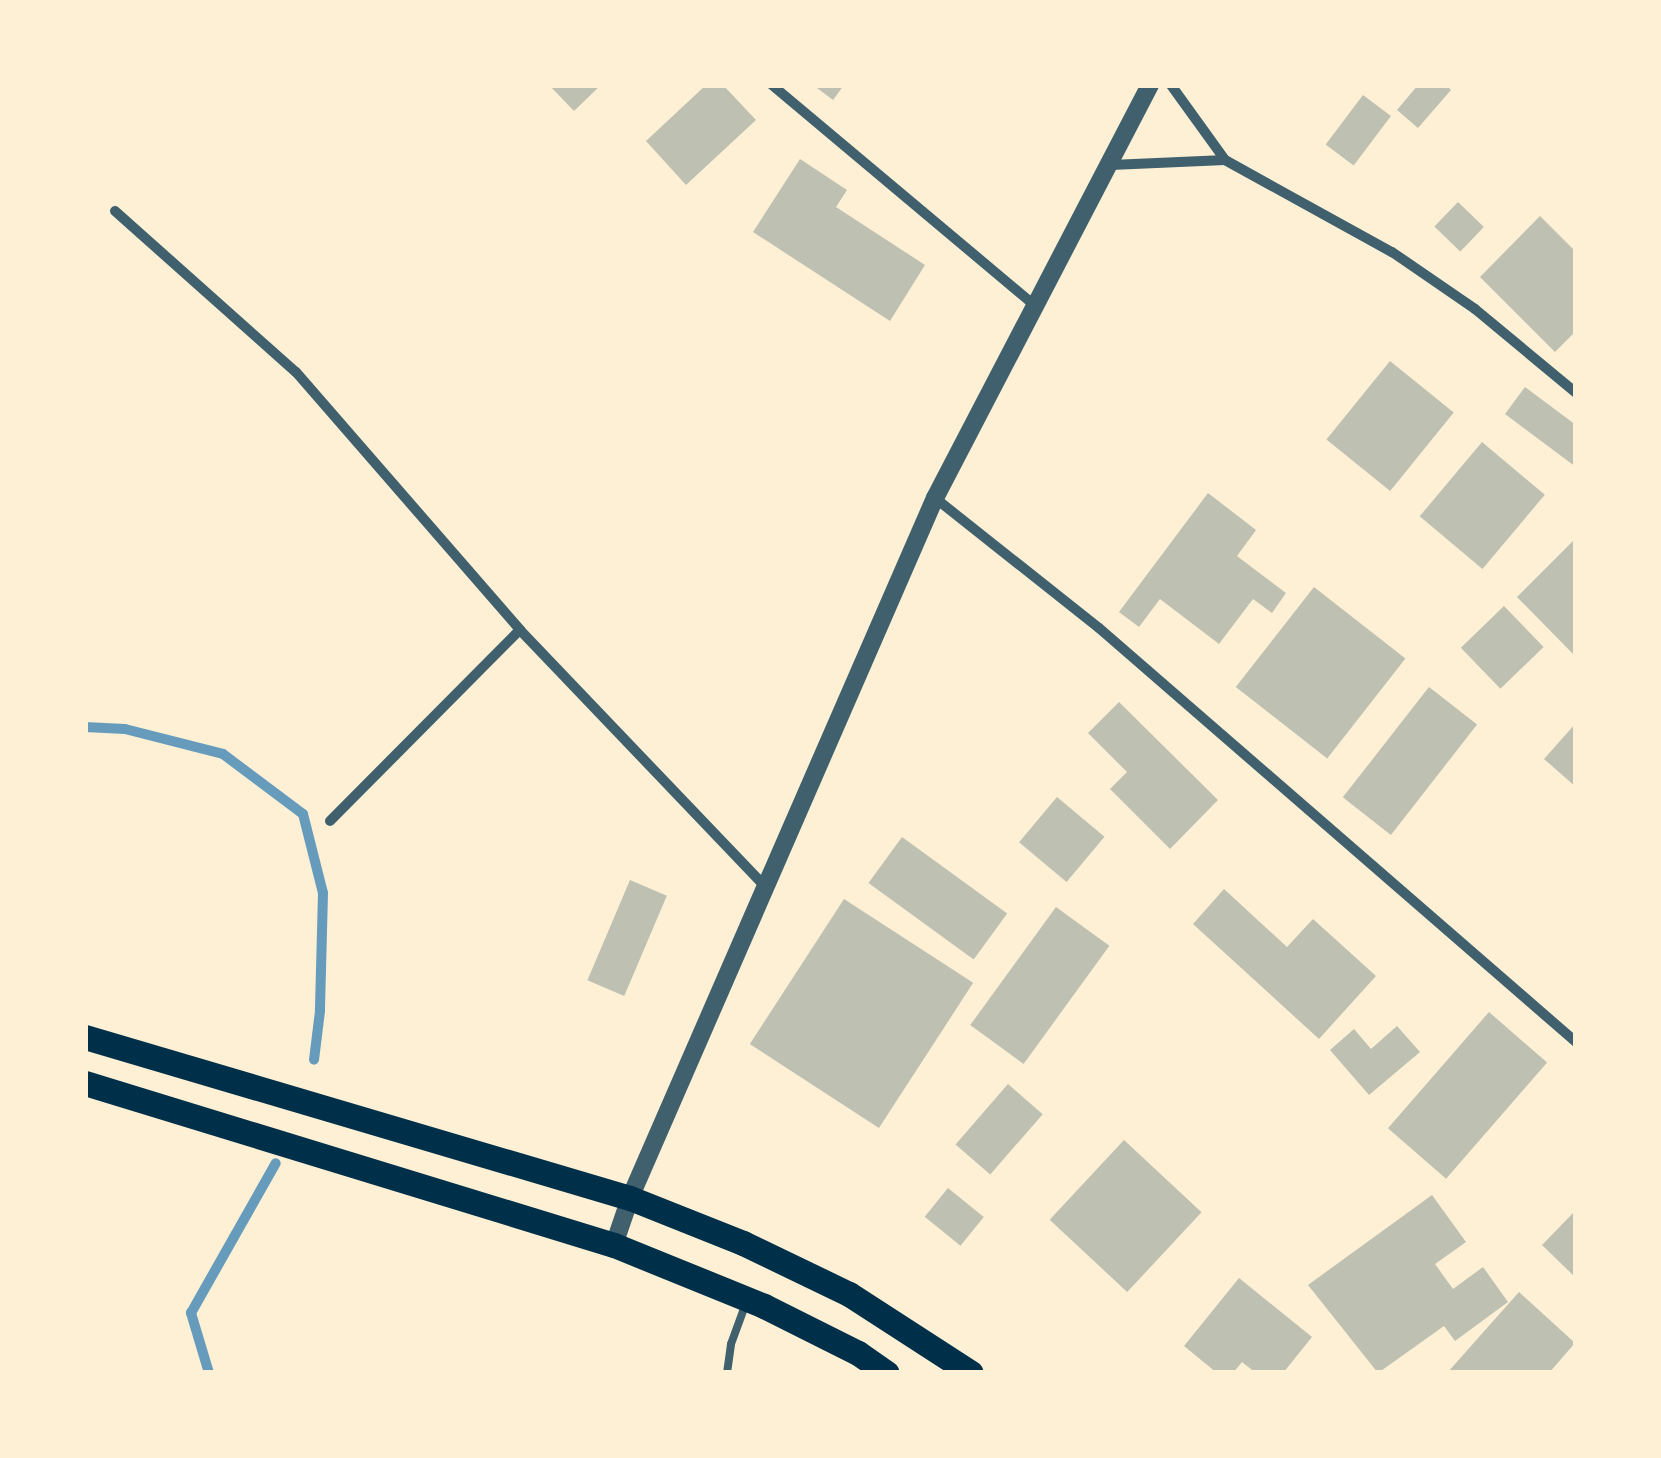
<!DOCTYPE html>
<style>
body{margin:0}
#map{position:relative;width:1661px;height:1458px;overflow:hidden;background:#fdf0d5;font-family:Georgia,serif}
div>[style]{position:absolute}
.stream>*{height:10px;margin:-5px;padding:0 5px;transform-origin:5px;border-radius:5px;background:#669bbc}
.building>*{inset:0;background:#bec0b2;transform-origin:0 0}
.service>*{height:8px;margin:-4px;padding:0 4px;transform-origin:4px;border-radius:4px;background:#3f606c}
.minor>*{height:10px;margin:-5px;padding:0 5px;transform-origin:5px;border-radius:5px;background:#3f606c}
.tertiary>*{height:18px;margin:-9px;padding:0 9px;transform-origin:9px;border-radius:9px;background:#3f606c}
.primary>*{height:25px;margin:-12.5px;padding:0 12.5px;transform-origin:12.5px;border-radius:12.5px;background:#003049}
span{translate:-50% -50%;white-space:nowrap;text-align:center;line-height:1.15;-webkit-text-stroke:8px #fdf0d5;paint-order:stroke}
.frame{position:absolute;inset:0;border:88px solid #fdf0d5;pointer-events:none}
</style>
<div id="map">
<div class="stream">
<div style="left:85px;top:727px;width:40px;rotate:2.9deg"></div>
<div style="left:125px;top:729px;width:101px;rotate:14.3deg"></div>
<div style="left:223px;top:754px;width:100px;rotate:36.9deg"></div>
<div style="left:303px;top:814px;width:81px;rotate:75.8deg"></div>
<div style="left:323px;top:893px;width:118px;rotate:91.5deg"></div>
<div style="left:320px;top:1011px;width:49px;rotate:97deg"></div>
<div style="left:209px;top:1373px;width:63px;rotate:-106.7deg"></div>
<div style="left:191px;top:1313px;width:172px;rotate:-60.5deg"></div>
</div>
<div class="building">
<div style="clip-path:polygon(549px 85px,601px 85px,574px 111px)"></div>
<div style="clip-path:polygon(706px 85px,723px 85px,756px 120px,686px 185px,646px 141px)"></div>
<div style="clip-path:polygon(813px 85px,844px 85px,833px 100px)"></div>
<div style="clip-path:polygon(1418px 85px,1446px 85px,1451px 90px,1418px 128px,1397px 110px)"></div>
<div style="left:1363px;top:95px;width:35px;height:62px;rotate:37deg"></div>
<div style="clip-path:polygon(800px 159px,847px 190px,836px 207px,925px 265px,890px 321px,753px 232px)"></div>
<div style="left:1458px;top:202px;width:36px;height:34px;rotate:44deg"></div>
<div style="clip-path:polygon(1540px 216px,1576px 252px,1576px 331px,1555px 352px,1480px 277px)"></div>
<div style="left:1390px;top:361px;width:82px;height:101px;rotate:39deg"></div>
<div style="clip-path:polygon(1525px 387px,1576px 425px,1576px 467px,1505px 414px)"></div>
<div style="left:1482px;top:442px;width:82px;height:97px;rotate:40deg"></div>
<div style="clip-path:polygon(1208px 493px,1256px 530px,1237px 556px,1286px 593px,1272px 613px,1253px 599px,1219px 644px,1160px 599px,1139px 627px,1119px 612px)"></div>
<div style="clip-path:polygon(1576px 538px,1576px 657px,1517px 597px)"></div>
<div style="left:1314px;top:587px;width:116px;height:127px;rotate:38deg"></div>
<div style="left:1504px;top:606px;width:57px;height:60px;rotate:46deg"></div>
<div style="left:1429px;top:687px;width:61px;height:140px;rotate:38deg"></div>
<div style="clip-path:polygon(1119px 702px,1218px 800px,1170px 849px,1110px 789px,1127px 772px,1088px 733px)"></div>
<div style="clip-path:polygon(1576px 723px,1576px 787px,1544px 759px)"></div>
<div style="left:1057px;top:797px;width:62px;height:59px;rotate:40deg"></div>
<div style="left:902px;top:837px;width:130px;height:57px;rotate:36deg"></div>
<div style="left:630px;top:880px;width:40px;height:109px;rotate:23deg"></div>
<div style="clip-path:polygon(1224px 889px,1287px 947px,1313px 919px,1376px 976px,1319px 1039px,1193px 924px)"></div>
<div style="left:844px;top:899px;width:154px;height:173px;rotate:33deg"></div>
<div style="left:1056px;top:907px;width:66px;height:146px;rotate:36deg"></div>
<div style="left:1489px;top:1012px;width:77px;height:154px;rotate:41deg"></div>
<div style="clip-path:polygon(1397px 1026px,1420px 1052px,1369px 1095px,1330px 1050px,1354px 1029px,1371px 1049px)"></div>
<div style="left:1008px;top:1084px;width:46px;height:80px;rotate:41deg"></div>
<div style="left:1124px;top:1140px;width:106px;height:109px;rotate:43deg"></div>
<div style="left:948px;top:1188px;width:46px;height:37px;rotate:39deg"></div>
<div style="clip-path:polygon(1432px 1195px,1466px 1242px,1435px 1264px,1453px 1289px,1483px 1267px,1508px 1302px,1455px 1341px,1444px 1326px,1378px 1373px,1308px 1285px)"></div>
<div style="clip-path:polygon(1576px 1210px,1576px 1278px,1542px 1245px)"></div>
<div style="clip-path:polygon(1239px 1278px,1312px 1337px,1283px 1373px,1256px 1373px,1242px 1362px,1233px 1373px,1217px 1373px,1184px 1346px)"></div>
<div style="clip-path:polygon(1519px 1292px,1575px 1343px,1549px 1373px,1447px 1373px)"></div>
</div>
<div class="service">
<div style="left:727px;top:1373px;width:29px;rotate:-82deg"></div>
<div style="left:731px;top:1344px;width:44px;rotate:-69.9deg"></div>
</div>
<div class="minor">
<div style="left:772px;top:85px;width:344px;rotate:40deg"></div>
<div style="left:1171px;top:85px;width:92px;rotate:54.2deg"></div>
<div style="left:1225px;top:160px;width:191px;rotate:28.9deg"></div>
<div style="left:1392px;top:252px;width:101px;rotate:34.5deg"></div>
<div style="left:1475px;top:309px;width:131px;rotate:39.7deg"></div>
<div style="left:1111px;top:165px;width:114px;rotate:-2.5deg"></div>
<div style="left:115px;top:211px;width:242px;rotate:41.7deg"></div>
<div style="left:296px;top:372px;width:342px;rotate:49deg"></div>
<div style="left:520px;top:630px;width:354px;rotate:46.3deg"></div>
<div style="left:935px;top:498px;width:209px;rotate:38.4deg"></div>
<div style="left:1099px;top:628px;width:632px;rotate:40.96deg"></div>
<div style="left:330px;top:821px;width:269px;rotate:-45.2deg"></div>
</div>
<div class="tertiary">
<div style="left:614px;top:1245px;width:50px;rotate:-71.2deg"></div>
<div style="left:630px;top:1198px;width:764px;rotate:-66.46deg"></div>
<div style="left:935px;top:498px;width:466px;rotate:-62.5deg"></div>
</div>
<div class="primary">
<div style="left:85px;top:1037px;width:568px;rotate:16.46deg"></div>
<div style="left:630px;top:1198px;width:122px;rotate:21.7deg"></div>
<div style="left:743px;top:1243px;width:118px;rotate:25.7deg"></div>
<div style="left:849px;top:1294px;width:145px;rotate:32.9deg"></div>
<div style="left:85px;top:1083px;width:553px;rotate:17.03deg"></div>
<div style="left:614px;top:1245px;width:162px;rotate:22.1deg"></div>
<div style="left:764px;top:1306px;width:105px;rotate:26.6deg"></div>
<div style="left:858px;top:1353px;width:35px;rotate:35deg"></div>
</div>
<div class="frame"></div>
</div>
